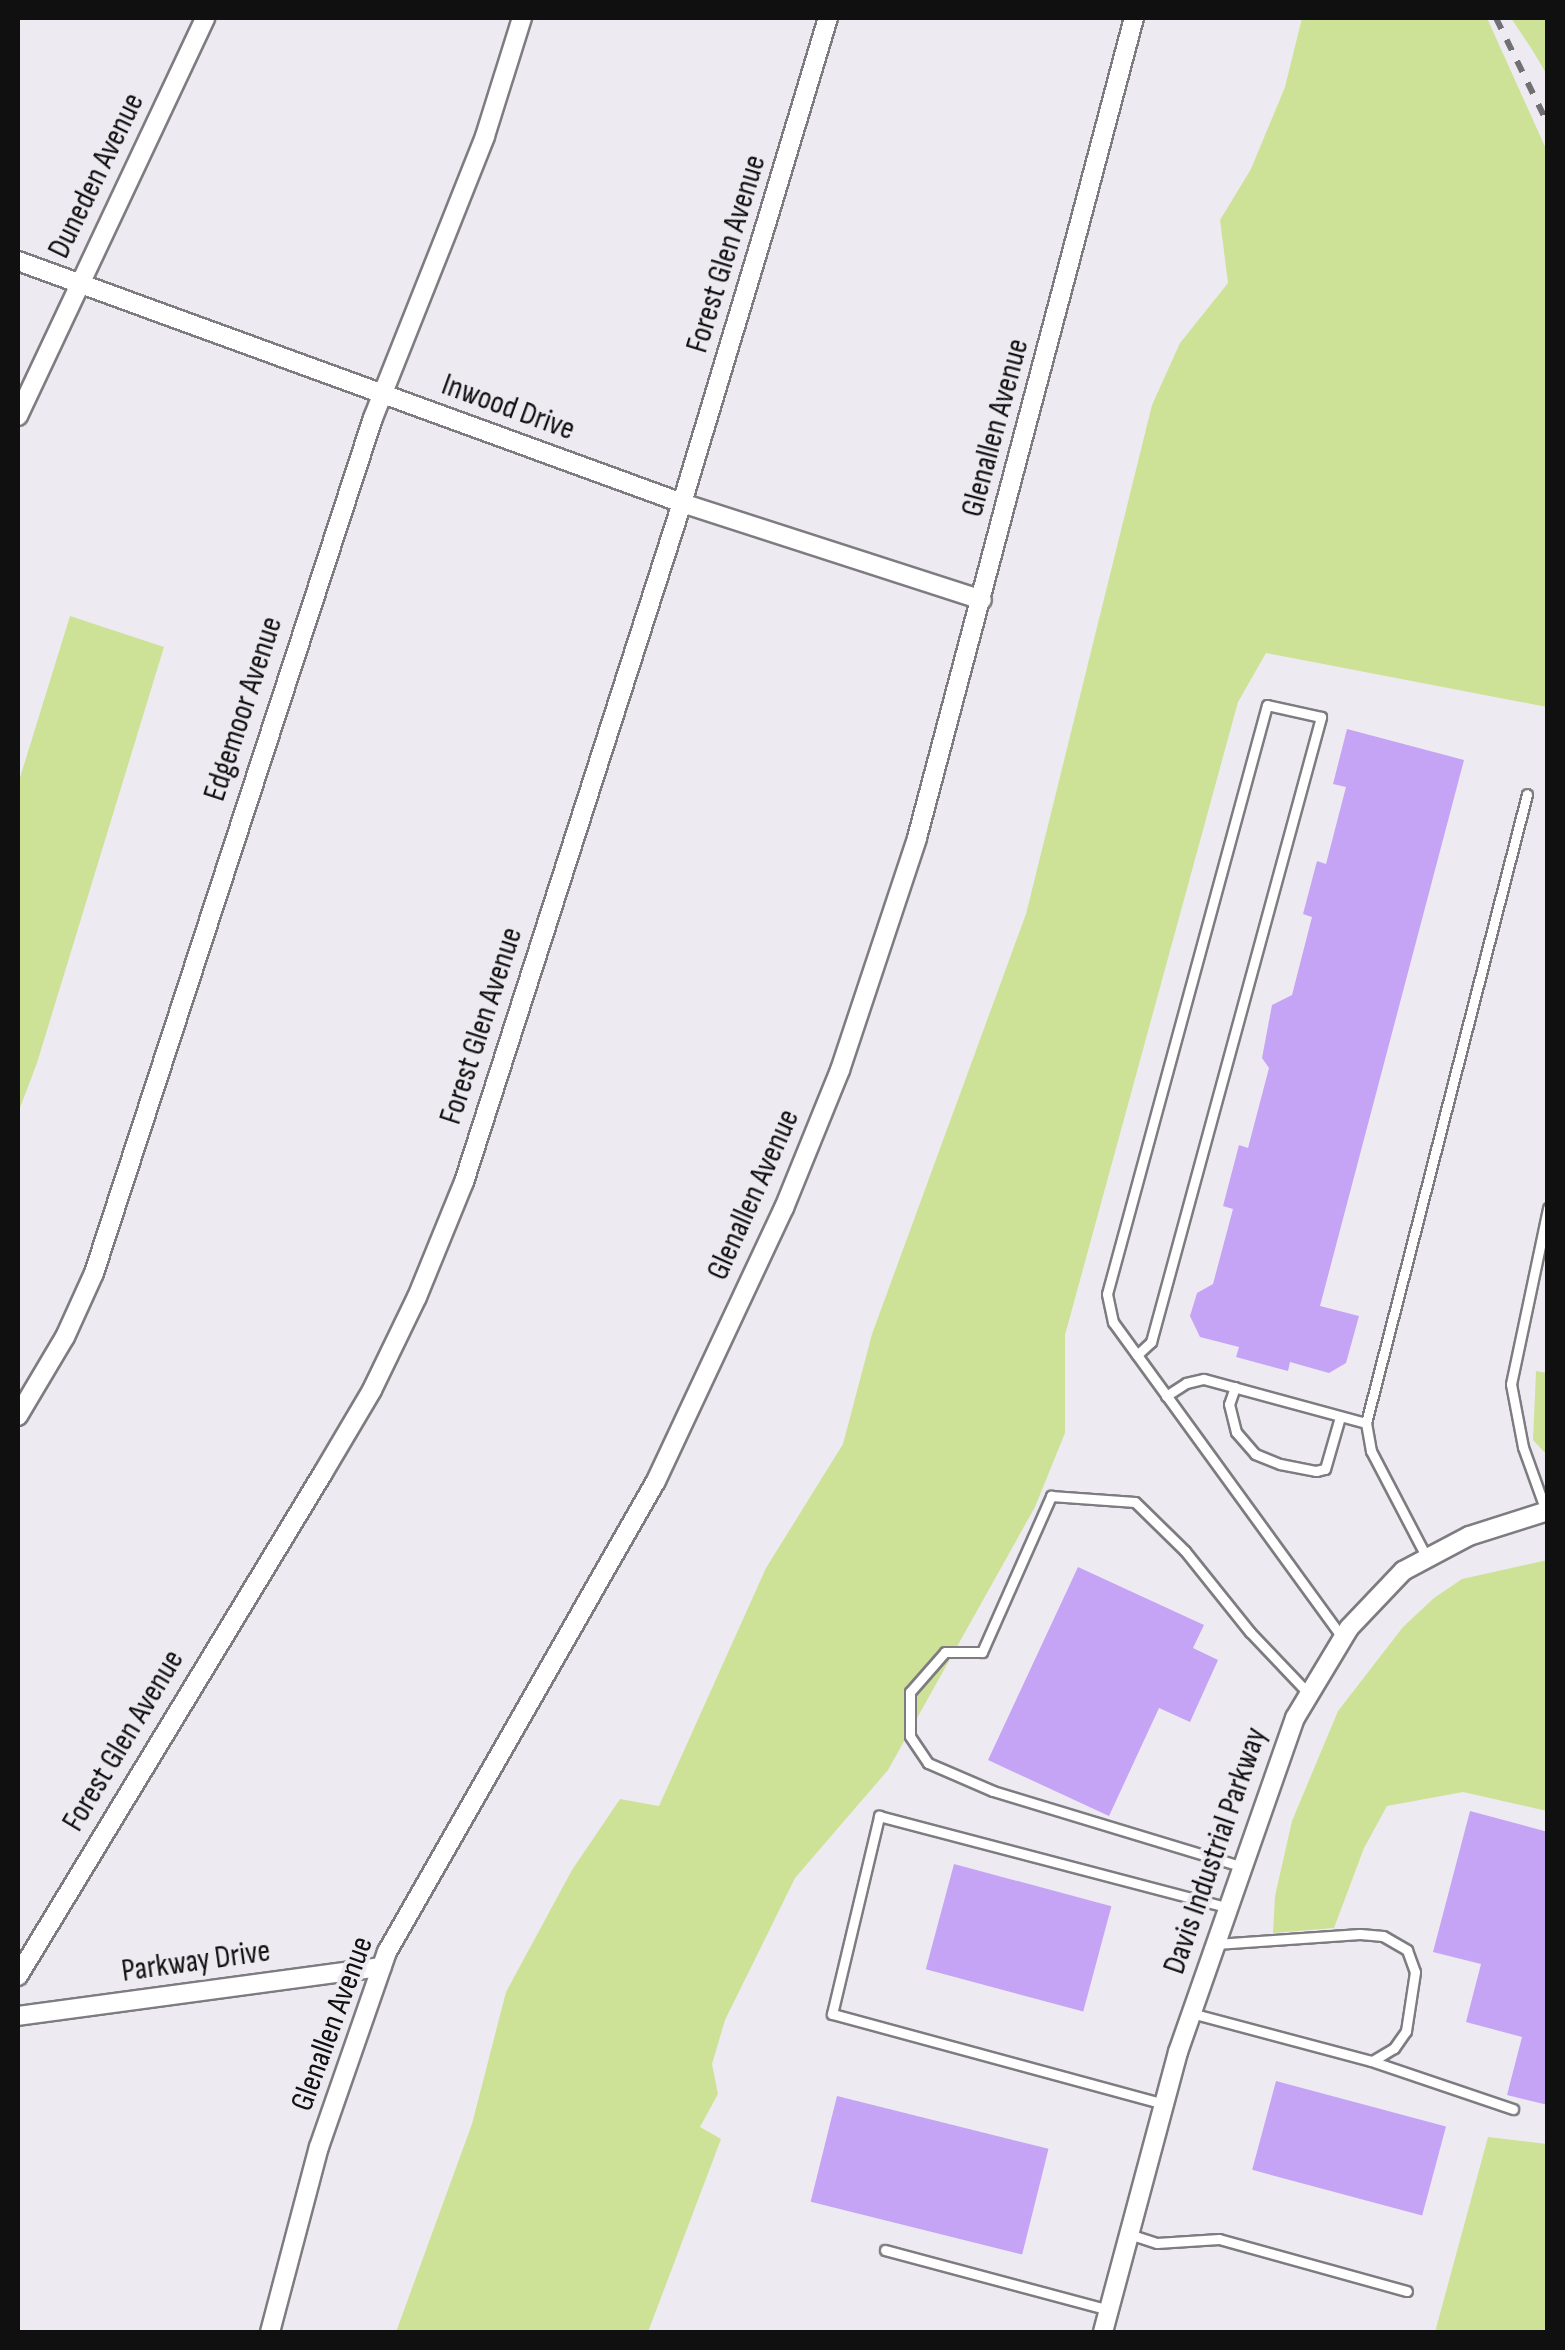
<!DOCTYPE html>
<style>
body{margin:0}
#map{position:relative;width:1565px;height:2350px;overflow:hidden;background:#edebf1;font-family:"Sofia Sans Condensed",sans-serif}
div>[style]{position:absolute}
.green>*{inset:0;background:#cde297}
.building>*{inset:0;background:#c6a4f5;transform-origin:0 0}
.roads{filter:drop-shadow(2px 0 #7e7c81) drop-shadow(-2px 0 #7e7c81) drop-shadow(0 2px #7e7c81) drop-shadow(0 -2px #7e7c81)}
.service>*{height:9px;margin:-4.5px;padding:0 4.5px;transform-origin:4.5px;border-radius:4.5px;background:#fff}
.minor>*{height:18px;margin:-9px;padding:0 9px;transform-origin:9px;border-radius:9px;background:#fff}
.rail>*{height:6px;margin-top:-3px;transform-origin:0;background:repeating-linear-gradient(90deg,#717073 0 12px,transparent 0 24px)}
span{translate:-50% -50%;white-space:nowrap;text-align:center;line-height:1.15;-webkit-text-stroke:8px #edebf1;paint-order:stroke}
.street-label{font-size:32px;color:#101011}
.frame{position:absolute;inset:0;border:20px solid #101011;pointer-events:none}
</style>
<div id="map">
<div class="green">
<div style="clip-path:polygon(1302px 18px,1487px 18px,1547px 151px,1547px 707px,1266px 653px,1238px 702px,1065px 1335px,1065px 1433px,1035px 1507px,888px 1770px,795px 1878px,725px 2020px,712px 2064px,718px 2094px,700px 2127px,721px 2139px,648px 2332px,396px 2332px,472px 2124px,506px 1992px,572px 1870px,620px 1799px,659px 1806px,766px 1568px,843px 1444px,872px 1334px,1026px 914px,1152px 405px,1180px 343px,1228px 283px,1220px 220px,1251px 169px,1285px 87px)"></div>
<div style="clip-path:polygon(1511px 18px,1547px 18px,1547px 75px,1533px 51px)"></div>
<div style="clip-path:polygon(70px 616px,164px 647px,37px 1063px,18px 1113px,18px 784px)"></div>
<div style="clip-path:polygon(1536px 1371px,1547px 1373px,1547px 1455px,1533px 1440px)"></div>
<div style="clip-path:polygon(1547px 1560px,1547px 1811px,1463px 1792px,1387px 1806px,1364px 1848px,1334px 1928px,1273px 1933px,1275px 1896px,1292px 1821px,1338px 1711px,1403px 1627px,1434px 1598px,1462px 1579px)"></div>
<div style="clip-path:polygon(1488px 2137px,1547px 2144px,1547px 2332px,1435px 2332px)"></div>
</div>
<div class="building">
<div style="clip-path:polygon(1347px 729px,1464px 760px,1320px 1306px,1359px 1316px,1346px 1363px,1329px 1373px,1290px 1362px,1288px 1371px,1236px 1357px,1239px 1347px,1200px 1337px,1190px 1316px,1197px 1293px,1213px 1284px,1233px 1209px,1223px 1206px,1239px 1145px,1248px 1148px,1269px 1068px,1262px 1058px,1272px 1005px,1292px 995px,1312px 917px,1303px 914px,1317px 861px,1326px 864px,1346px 787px,1333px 784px)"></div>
<div style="clip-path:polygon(1078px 1567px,1204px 1625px,1193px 1648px,1218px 1660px,1190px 1722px,1159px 1708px,1109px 1816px,988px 1760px)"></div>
<div style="clip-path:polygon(1470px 1811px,1548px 1832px,1548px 2105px,1507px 2095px,1522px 2037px,1466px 2022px,1481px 1964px,1433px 1952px)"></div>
<div style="left:954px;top:1864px;width:163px;height:109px;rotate:15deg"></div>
<div style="left:1276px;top:2081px;width:176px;height:92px;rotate:15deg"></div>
<div style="left:837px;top:2096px;width:218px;height:109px;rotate:14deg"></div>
</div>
<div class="roads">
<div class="service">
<div style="left:1137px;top:1355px;width:19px;rotate:-43deg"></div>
<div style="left:1151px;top:1342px;width:648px;rotate:-74.78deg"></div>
<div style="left:1321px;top:717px;width:55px;rotate:-167.5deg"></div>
<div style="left:1267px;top:705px;width:610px;rotate:105.2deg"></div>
<div style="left:1107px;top:1294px;width:29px;rotate:78deg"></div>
<div style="left:1113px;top:1322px;width:392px;rotate:54deg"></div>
<div style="left:1235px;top:1387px;width:18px;rotate:109deg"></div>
<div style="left:1229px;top:1404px;width:29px;rotate:76deg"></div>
<div style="left:1236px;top:1432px;width:29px;rotate:49deg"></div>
<div style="left:1255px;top:1454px;width:27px;rotate:22deg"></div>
<div style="left:1280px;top:1464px;width:37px;rotate:11deg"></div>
<div style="left:1316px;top:1471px;width:9px;rotate:-13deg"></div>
<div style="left:1325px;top:1469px;width:54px;rotate:-73.9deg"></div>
<div style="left:1166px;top:1396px;width:24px;rotate:-33deg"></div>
<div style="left:1186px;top:1383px;width:18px;rotate:-13deg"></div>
<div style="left:1204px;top:1379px;width:168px;rotate:15.2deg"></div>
<div style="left:1546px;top:1511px;width:68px;rotate:-109.8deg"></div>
<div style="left:1523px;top:1447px;width:64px;rotate:-100.8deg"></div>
<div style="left:1511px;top:1384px;width:180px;rotate:-78.1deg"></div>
<div style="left:1427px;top:1558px;width:121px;rotate:-117.6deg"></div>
<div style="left:1371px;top:1451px;width:28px;rotate:-100deg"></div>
<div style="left:1366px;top:1423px;width:649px;rotate:-75.64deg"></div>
<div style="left:1240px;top:1866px;width:258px;rotate:-163.1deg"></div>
<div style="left:993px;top:1791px;width:71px;rotate:-156.7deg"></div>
<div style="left:928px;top:1763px;width:32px;rotate:-124deg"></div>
<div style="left:910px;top:1736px;width:44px;rotate:-90deg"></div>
<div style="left:910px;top:1692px;width:53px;rotate:-48.8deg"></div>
<div style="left:945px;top:1652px;width:37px"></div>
<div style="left:982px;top:1652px;width:171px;rotate:-66.1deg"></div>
<div style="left:1051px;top:1496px;width:84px;rotate:4.1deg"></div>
<div style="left:1135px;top:1502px;width:70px;rotate:44.4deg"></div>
<div style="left:1185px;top:1551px;width:104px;rotate:51.3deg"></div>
<div style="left:1250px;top:1632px;width:86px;rotate:46.4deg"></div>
<div style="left:1216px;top:1944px;width:144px;rotate:-4deg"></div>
<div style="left:1360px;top:1934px;width:23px;rotate:5deg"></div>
<div style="left:1383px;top:1936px;width:28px;rotate:30deg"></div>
<div style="left:1407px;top:1950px;width:23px;rotate:70deg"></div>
<div style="left:1415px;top:1972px;width:60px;rotate:98.7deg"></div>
<div style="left:1406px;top:2031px;width:21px;rotate:125deg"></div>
<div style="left:1394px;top:2048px;width:23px;rotate:149deg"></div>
<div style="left:1191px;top:2013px;width:186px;rotate:14.9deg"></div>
<div style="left:1371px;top:2061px;width:150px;rotate:18.7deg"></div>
<div style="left:1164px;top:2104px;width:344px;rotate:-164.8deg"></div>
<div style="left:832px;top:2014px;width:204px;rotate:-76.6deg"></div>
<div style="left:879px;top:1816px;width:359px;rotate:14.7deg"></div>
<div style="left:1129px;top:2234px;width:29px;rotate:18deg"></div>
<div style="left:1157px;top:2243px;width:62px;rotate:-3.7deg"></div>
<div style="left:1219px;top:2239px;width:195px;rotate:15.5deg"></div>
<div style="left:885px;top:2250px;width:232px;rotate:15deg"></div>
</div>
<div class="minor">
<div style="left:18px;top:261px;width:707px;rotate:20.02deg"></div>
<div style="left:682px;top:503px;width:315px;rotate:17.9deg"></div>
<div style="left:18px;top:416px;width:440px;rotate:-64.8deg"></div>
<div style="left:18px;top:1416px;width:92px;rotate:-59.3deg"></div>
<div style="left:65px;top:1337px;width:70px;rotate:-65.6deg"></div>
<div style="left:94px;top:1273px;width:899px;rotate:-71.93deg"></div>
<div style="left:373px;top:418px;width:303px;rotate:-68.3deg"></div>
<div style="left:485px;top:136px;width:124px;rotate:-72.6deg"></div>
<div style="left:18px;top:1976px;width:588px;rotate:-58.77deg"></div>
<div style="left:323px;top:1473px;width:96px;rotate:-59.4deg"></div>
<div style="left:372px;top:1390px;width:103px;rotate:-64.2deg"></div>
<div style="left:417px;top:1297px;width:124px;rotate:-67.8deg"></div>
<div style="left:464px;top:1182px;width:713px;rotate:-72.2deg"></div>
<div style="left:682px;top:503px;width:506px;rotate:-73.25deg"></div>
<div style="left:18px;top:2016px;width:367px;rotate:-7.7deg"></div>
<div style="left:270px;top:2332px;width:191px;rotate:-75.2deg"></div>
<div style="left:319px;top:2147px;width:207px;rotate:-70.8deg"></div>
<div style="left:387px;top:1952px;width:542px;rotate:-60.27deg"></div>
<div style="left:656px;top:1481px;width:302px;rotate:-64.9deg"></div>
<div style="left:784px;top:1208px;width:149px;rotate:-67.9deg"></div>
<div style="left:840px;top:1070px;width:244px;rotate:-71.6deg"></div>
<div style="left:917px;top:838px;width:848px;rotate:-75.18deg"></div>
<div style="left:1103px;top:2332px;width:290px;rotate:-75deg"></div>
<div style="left:1178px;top:2052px;width:354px;rotate:-70.7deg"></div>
<div style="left:1295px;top:1718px;width:105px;rotate:-59deg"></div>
<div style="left:1349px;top:1628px;width:79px;rotate:-46.5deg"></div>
<div style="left:1403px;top:1571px;width:75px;rotate:-27.9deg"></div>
<div style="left:1469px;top:1536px;width:83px;rotate:-17.6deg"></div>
</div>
</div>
<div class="rail">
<div style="left:1496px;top:18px;width:118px;rotate:63.9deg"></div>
</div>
<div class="street-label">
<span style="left:97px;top:176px;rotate:-64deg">Duneden Avenue</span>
<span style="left:727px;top:254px;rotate:-73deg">Forest Glen Avenue</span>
<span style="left:508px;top:408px;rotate:20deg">Inwood Drive</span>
<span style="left:996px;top:428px;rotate:-75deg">Glenallen Avenue</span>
<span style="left:244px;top:709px;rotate:-72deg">Edgemoor Avenue</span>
<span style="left:482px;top:1026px;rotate:-72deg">Forest Glen Avenue</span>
<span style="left:754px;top:1195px;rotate:-66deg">Glenallen Avenue</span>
<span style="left:124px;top:1741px;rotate:-59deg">Forest Glen Avenue</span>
<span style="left:1216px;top:1851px;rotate:-71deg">Davis Industrial Parkway</span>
<span style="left:196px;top:1962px;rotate:-8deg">Parkway Drive</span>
<span style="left:333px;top:2024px;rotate:-70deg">Glenallen Avenue</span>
</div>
<div class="frame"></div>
</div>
